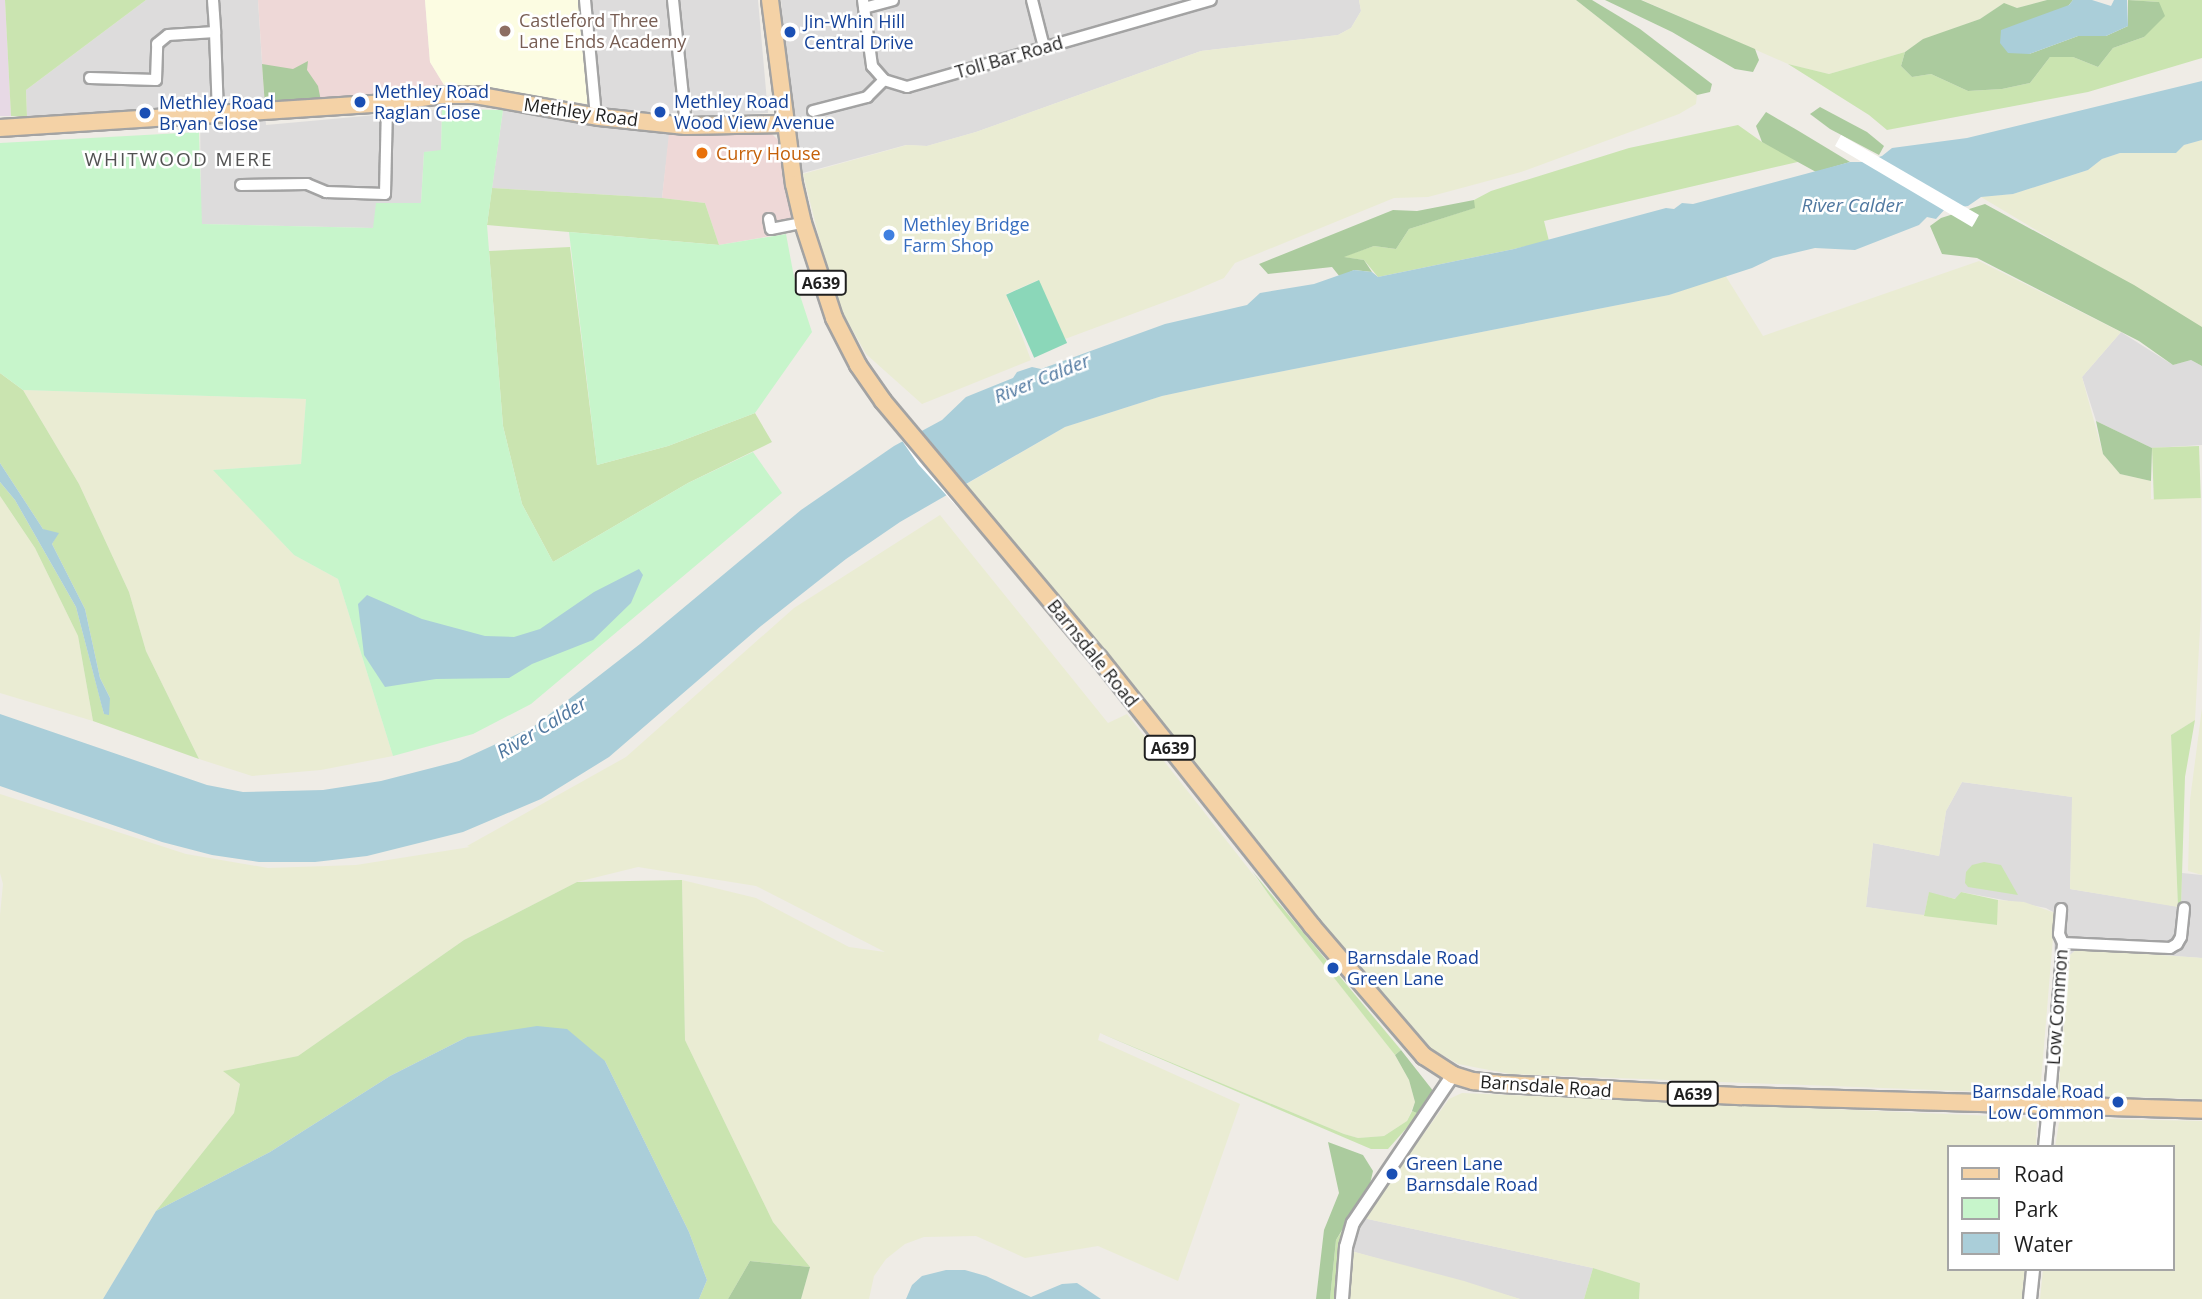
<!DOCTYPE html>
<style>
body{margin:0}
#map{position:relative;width:2202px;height:1299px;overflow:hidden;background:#efece6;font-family:"Open Sans",sans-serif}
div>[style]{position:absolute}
.residential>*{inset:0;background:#dddcdc}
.commercial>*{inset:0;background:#eed8d7}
.industrial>*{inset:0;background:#e7d9e5}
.education>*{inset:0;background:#fcfce2}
.farmland>*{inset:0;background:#eaecd3}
.grass>*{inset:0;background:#cae4b0;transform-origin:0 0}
.forest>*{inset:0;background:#abcb9e}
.park>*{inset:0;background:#c7f5cb}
.pitch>*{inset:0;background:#8bd7b9;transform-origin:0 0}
.water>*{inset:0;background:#aaced9}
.pier>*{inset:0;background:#fff}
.roads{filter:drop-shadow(2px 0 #a3a3a3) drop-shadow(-2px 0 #a3a3a3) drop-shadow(0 2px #a3a3a3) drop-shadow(0 -2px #a3a3a3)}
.minor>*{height:10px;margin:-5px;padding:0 5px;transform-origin:5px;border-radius:5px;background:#fff}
.tertiary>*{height:12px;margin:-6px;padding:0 6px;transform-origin:6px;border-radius:6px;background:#fff}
.primary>*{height:16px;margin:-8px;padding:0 8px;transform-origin:8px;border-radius:8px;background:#f4d2a6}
.dots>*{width:19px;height:19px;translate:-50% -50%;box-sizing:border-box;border:4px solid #fff;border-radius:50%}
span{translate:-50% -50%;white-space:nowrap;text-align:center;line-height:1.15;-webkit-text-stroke:5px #fff;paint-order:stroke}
.shield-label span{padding:2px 5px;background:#fff;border:2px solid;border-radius:5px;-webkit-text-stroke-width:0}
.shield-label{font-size:16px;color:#1f1f1f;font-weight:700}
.education-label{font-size:18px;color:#785e54}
.left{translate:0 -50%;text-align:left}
.transit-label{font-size:18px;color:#164399}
.right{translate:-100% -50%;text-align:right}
.street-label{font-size:18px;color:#1f1f1f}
.food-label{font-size:18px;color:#c56008}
.shop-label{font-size:18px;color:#366cbe}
.neighbourhood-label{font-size:19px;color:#525252;letter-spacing:2px}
.water-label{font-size:19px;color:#5078a0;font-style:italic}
.legend{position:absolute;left:1947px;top:1145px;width:228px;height:126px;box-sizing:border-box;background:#fff;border:2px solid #a5a5a5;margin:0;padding:9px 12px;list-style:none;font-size:21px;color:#1f1f1f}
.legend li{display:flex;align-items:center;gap:14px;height:35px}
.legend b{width:35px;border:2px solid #a5a5a5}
</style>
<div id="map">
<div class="residential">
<div style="clip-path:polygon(146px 0,258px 0,266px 125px,442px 109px,441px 151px,424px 152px,421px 203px,374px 228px,201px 224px,200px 108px,27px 117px,26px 90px)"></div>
<div style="clip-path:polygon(589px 0,758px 0,768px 113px,702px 116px,672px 113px,662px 198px,492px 188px,503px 110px,600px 125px)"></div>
<div style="clip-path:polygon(781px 0,1359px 0,1361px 11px,1351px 28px,1338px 35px,1201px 51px,976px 132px,927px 146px,906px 145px,803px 173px,789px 96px)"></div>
<div style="clip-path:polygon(2121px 332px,2173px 365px,2191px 360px,2202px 366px,2202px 445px,2152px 448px,2096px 421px,2082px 377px)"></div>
<div style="clip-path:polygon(1962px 782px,2073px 797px,2070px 889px,2181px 907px,2182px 873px,2202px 875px,2202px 958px,2077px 949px,2070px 955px,2054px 954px,2055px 913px,2046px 908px,1961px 892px,1956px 899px,1929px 893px,1924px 916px,1866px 907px,1873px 843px,1939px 856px,1946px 811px)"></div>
<div style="clip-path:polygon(1363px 1218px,1593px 1268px,1584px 1299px,1520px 1299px,1351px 1251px)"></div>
</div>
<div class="commercial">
<div style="clip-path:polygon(258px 0,425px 0,430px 62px,444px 85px,348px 99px,265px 106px)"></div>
<div style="clip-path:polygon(669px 133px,771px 133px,779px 141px,782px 150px,799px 231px,719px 245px,705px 203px,662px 198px)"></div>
</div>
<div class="industrial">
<div style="clip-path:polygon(0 0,5px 0,11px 116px,0 116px)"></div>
</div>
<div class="education">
<div style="clip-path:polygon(425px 0,580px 0,592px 97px,587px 104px,503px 90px,444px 85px,430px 62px)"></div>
</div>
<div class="farmland">
<div style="clip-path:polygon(1359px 0,1576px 0,1697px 95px,1696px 104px,1679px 114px,1521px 172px,1428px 197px,1394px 198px,1235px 263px,1224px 278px,1189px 293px,1065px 339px,1038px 280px,1006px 294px,1031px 360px,922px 404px,866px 354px,844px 315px,827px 269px,803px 174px,907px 145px,927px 146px,976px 132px,1201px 51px,1338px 35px,1351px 28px,1361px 11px)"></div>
<div style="clip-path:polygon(1642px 0,2047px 0,2017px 8px,2003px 4px,1980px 19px,1922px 40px,1905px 52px,1829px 74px,1788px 64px)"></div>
<div style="clip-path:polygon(2202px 140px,2202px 329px,1981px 197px,2013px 194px,2088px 170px,2102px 159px,2120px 153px,2175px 153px,2184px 145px)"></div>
<div style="clip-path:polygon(1979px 261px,2121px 332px,2082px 377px,2103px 454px,2120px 474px,2151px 481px,2151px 499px,2201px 498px,2201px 611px,2195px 720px,2171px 735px,2178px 907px,2070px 889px,2072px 797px,1962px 782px,1946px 811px,1939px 856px,1873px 843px,1866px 907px,1996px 925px,1998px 900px,2024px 902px,2055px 913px,2040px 1094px,1510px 1074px,1458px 1064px,1432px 1049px,1304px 902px,1114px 660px,965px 485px,1065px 427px,1162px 396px,1218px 384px,1669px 295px,1725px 275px,1763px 336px)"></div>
<div style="clip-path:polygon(23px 390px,306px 399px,301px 464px,214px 470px,294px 555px,338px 579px,393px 756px,321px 770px,252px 776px,199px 759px,146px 651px,129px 592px,79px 484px)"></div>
<div style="clip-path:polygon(0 496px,35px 548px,78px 636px,93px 721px,0 693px)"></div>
<div style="clip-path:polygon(940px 515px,1108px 723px,1127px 714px,1395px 1055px,1409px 1080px,1415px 1102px,1407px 1121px,1384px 1136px,1358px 1138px,1344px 1134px,1100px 1033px,1098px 1040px,1240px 1104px,1178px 1281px,1098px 1246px,1025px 1258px,976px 1236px,924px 1237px,905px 1244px,886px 1259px,874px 1276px,869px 1299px,801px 1299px,810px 1267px,773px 1222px,685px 1040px,682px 880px,756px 898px,849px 947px,885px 952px,756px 886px,638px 867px,577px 882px,464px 940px,298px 1056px,224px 1071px,240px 1084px,234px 1113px,156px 1211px,103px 1299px,0 1299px,0 915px,3px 884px,0 873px,0 794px,186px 854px,268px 868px,356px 865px,470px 847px,467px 846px,626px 757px,794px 608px)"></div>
<div style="clip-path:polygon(2202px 708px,2202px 875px,2188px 871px,2190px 800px)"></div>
<div style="clip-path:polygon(2077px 949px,2202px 958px,2202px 1099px,2058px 1095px,2070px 955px)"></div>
<div style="clip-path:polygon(1462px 1093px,2037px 1118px,2036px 1147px,1948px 1147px,1948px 1269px,2025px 1269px,2022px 1299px,1639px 1299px,1640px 1283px,1593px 1268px,1363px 1218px,1449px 1099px)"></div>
<div style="clip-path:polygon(2064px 1118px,2202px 1121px,2202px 1299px,2040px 1299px,2043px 1269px,2172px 1269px,2172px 1147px,2055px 1147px,2059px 1123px)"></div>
<div style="clip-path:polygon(1351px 1251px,1464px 1281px,1520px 1299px,1349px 1299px)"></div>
</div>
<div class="grass">
<div style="clip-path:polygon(5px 0,146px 0,26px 90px,27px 117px,11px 116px)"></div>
<div style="clip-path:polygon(2127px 0,2202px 0,2202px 58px,2088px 92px,1887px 130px,1869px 115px,1788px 64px,1829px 74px,1905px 52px,1901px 66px,1912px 77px,1931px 74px,1968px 91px,2002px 89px,2030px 83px,2050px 57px,2073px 57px,2098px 67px,2113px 48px,2144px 37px,2159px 2px)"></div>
<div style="clip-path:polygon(1738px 125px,1762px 142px,1802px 161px,1544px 221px,1549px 241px,1514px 249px,1378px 277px,1364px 260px,1342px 257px,1374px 246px,1396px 249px,1409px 229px,1474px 208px,1474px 200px,1491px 191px,1629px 148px)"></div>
<div style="clip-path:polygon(492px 188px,662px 198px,705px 203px,719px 245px,487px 225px)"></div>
<div style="clip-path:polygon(570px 247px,597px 465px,668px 446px,755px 413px,772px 442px,688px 483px,553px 562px,522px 504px,503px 426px,489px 251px)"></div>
<div style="clip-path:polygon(0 373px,23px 390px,79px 484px,129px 592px,146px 651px,199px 759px,93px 721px,78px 636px,35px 548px,0 496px,0 482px,15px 500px,76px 607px,104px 714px,110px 698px,100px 678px,85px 609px,52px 544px,55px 538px,43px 529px,0 463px)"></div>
<div style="left:2199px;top:446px;width:52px;height:47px;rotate:88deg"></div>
<div style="clip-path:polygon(2195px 720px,2185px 777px,2181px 908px,2178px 907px,2171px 735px)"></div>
<div style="clip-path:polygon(1984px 862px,2001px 865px,2018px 895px,1968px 887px,1965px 883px,1966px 872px,1972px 865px)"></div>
<div style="clip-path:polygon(1252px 871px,1401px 1050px,1395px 1055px,1274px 902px)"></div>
<div style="clip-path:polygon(682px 880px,685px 1040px,773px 1222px,810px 1267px,750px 1261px,728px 1299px,699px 1299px,707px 1280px,689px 1232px,605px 1061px,467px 1037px,390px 1076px,270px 1152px,156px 1211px,234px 1113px,240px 1084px,223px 1071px,298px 1056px,464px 940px,577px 882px)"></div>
<div style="clip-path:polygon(1929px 892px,1955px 899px,1961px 892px,1998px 900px,1997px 925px,1924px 916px)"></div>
<div style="clip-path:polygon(1100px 1033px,1344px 1134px,1358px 1138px,1384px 1136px,1407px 1121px,1412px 1111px,1419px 1114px,1388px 1149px,1371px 1149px)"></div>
<div style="clip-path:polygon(1349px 1220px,1338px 1299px,1330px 1299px,1336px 1240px)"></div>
<div style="clip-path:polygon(1593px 1268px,1640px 1283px,1639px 1299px,1584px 1299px)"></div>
</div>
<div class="forest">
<div style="clip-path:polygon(1576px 0,1592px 0,1640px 29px,1712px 84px,1710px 92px,1697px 95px)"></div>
<div style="clip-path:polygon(1605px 0,1641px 0,1755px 49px,1759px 60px,1753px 72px,1735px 69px,1672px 32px)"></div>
<div style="clip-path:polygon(2047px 0,2073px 0,2029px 54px,2078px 36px,2106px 36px,2128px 26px,2128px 0,2159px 2px,2165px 16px,2144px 37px,2113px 48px,2098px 67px,2073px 57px,2050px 57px,2030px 83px,2002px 89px,1968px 91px,1931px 74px,1912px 77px,1901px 66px,1905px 52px,1923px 39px,1980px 19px,2004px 3px,2017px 8px)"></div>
<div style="clip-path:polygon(308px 61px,307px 70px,318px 86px,321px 101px,265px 106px,262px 64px,293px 69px)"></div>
<div style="clip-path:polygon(1820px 107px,1867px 132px,1884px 146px,1879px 155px,1830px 129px,1810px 114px)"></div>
<div style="clip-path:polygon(1766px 112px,1797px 130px,1850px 162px,1816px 172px,1762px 142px,1756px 126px)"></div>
<div style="clip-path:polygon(1474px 200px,1475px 208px,1409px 229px,1396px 249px,1374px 246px,1344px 257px,1364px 260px,1372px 272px,1354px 270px,1340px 277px,1332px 267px,1268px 274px,1259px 264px,1393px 210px,1417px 211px)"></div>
<div style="clip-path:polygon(1985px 204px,2134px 285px,2202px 327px,2202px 366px,2191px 360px,2173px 365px,2139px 341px,1977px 258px,1942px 254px,1930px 226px,1941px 218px)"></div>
<div style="clip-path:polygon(2096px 421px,2152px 448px,2151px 481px,2120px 474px,2103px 454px)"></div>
<div style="clip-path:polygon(1401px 1050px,1434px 1092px,1419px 1114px,1412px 1111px,1415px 1102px,1409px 1080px,1395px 1055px)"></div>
<div style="clip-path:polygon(1328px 1142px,1363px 1155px,1373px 1171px,1370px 1184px,1336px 1240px,1330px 1299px,1316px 1299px,1324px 1230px,1339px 1193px)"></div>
<div style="clip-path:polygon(750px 1261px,810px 1267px,801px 1299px,728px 1299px)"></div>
</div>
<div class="park">
<div style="clip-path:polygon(442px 109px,503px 110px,487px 225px,503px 426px,522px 504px,553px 562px,688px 483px,753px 452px,782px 493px,531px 704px,473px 734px,393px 756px,338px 579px,294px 555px,213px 470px,301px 464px,306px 399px,23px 390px,0 373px,0 143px,199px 132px,202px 224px,373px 228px,376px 203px,421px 203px,424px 152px,441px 150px)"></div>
<div style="clip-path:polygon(569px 232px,719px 245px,786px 234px,794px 277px,812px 332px,755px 413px,668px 446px,597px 465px)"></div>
</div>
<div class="pitch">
<div style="left:1039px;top:280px;width:69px;height:36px;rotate:66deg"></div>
</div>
<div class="water">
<div style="clip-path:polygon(2073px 0,2092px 0,2111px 6px,2114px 0,2127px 0,2128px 26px,2106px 36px,2078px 36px,2029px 54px,2008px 53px,2000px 43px,2001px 30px,2069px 5px)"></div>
<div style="clip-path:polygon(2202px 81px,2202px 140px,2184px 145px,2176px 153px,2120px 153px,2102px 159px,2088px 170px,2013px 194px,1981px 197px,1968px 206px,1945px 209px,1936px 219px,1927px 217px,1919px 225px,1855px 250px,1815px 248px,1773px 258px,1752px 268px,1669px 295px,1218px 384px,1162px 396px,1065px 427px,900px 522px,846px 559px,761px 626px,609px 757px,541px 799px,463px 832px,367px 856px,315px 862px,259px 862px,212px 855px,162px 842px,0 786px,0 714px,207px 785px,243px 792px,323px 790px,381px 781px,459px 761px,533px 727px,640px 644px,801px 510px,894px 446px,942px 420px,966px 397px,1013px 378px,1017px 372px,1032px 367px,1041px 369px,1165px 324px,1247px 305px,1260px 293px,1314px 284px,1354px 270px,1372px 272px,1378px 277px,1514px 249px,1666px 208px,1674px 209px,1682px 203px,1693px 204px,1850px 162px,1863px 162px,1882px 156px,1892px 148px,1967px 138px)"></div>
<div style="clip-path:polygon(0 463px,43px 529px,59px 533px,52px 544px,85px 609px,100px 678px,110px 698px,109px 715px,104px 714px,102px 707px,76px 607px,15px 500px,0 482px)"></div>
<div style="clip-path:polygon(639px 569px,643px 575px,631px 603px,593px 640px,532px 664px,509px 678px,436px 679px,385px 687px,364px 655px,358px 604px,367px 595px,422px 619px,485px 636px,514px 637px,540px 629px,594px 592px)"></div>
<div style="clip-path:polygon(537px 1026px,567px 1029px,605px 1061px,689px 1232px,707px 1280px,699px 1299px,103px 1299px,156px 1211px,270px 1152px,390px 1076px,467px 1037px)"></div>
<div style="clip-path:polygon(946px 1270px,965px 1270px,986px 1276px,1031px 1297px,1062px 1284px,1077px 1283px,1101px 1299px,906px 1299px,912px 1285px,922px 1276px)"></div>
</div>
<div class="pier">
<div style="clip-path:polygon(1841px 135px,1979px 215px,1974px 224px,1972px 227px,1835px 146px)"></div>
<div style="clip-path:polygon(908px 418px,957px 474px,955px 477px,973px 499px,959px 509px,918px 464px,894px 429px)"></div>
</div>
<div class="roads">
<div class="minor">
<div style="left:213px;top:0;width:32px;rotate:86deg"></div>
<div style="left:585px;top:0;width:117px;rotate:84.6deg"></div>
<div style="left:673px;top:0;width:127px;rotate:84.1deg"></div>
<div style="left:863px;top:0;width:67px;rotate:82.2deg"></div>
<div style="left:872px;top:66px;width:18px;rotate:49deg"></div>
<div style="left:884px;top:80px;width:24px;rotate:17deg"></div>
<div style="left:907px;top:87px;width:316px;rotate:-16deg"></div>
<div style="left:1032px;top:0;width:49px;rotate:75.7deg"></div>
<div style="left:864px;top:8px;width:30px;rotate:-15deg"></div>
<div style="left:90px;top:78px;width:66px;rotate:1.7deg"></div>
<div style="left:156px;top:80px;width:36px;rotate:-88deg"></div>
<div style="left:157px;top:44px;width:14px;rotate:-39deg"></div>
<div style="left:168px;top:35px;width:47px;rotate:-3.7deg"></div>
<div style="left:215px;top:32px;width:83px;rotate:87.9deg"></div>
<div style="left:813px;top:111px;width:56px;rotate:-14.5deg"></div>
<div style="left:867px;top:97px;width:24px;rotate:-45deg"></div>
<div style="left:241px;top:185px;width:66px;rotate:-0.9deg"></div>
<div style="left:307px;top:184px;width:21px;rotate:23deg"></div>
<div style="left:326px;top:192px;width:59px;rotate:1.9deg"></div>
<div style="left:385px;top:194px;width:91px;rotate:-88.7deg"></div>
<div style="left:769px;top:219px;width:10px;rotate:79deg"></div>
<div style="left:771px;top:229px;width:33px;rotate:-11deg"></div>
<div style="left:2063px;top:943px;width:107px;rotate:2.7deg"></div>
<div style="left:2170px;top:948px;width:8px;rotate:-30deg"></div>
<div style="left:2177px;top:944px;width:8px;rotate:-60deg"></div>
<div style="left:2181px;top:937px;width:29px;rotate:-84deg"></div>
<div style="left:2049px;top:1107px;width:165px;rotate:-85.1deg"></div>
<div style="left:2063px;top:943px;width:10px;rotate:-114deg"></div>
<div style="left:2059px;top:934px;width:25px;rotate:-85deg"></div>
</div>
<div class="tertiary">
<div style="left:2045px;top:1147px;width:40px;rotate:-84.3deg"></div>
<div style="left:1342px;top:1299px;width:52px;rotate:-85.6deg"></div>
<div style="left:1346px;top:1247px;width:25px;rotate:-74deg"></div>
<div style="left:1353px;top:1223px;width:179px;rotate:-56deg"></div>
<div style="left:2030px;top:1299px;width:30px;rotate:-84deg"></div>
</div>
<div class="primary">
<div style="left:770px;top:0;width:186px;rotate:82.6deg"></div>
<div style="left:794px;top:184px;width:40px;rotate:77deg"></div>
<div style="left:803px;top:223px;width:100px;rotate:71.9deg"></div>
<div style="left:834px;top:318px;width:53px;rotate:62.9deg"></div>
<div style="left:858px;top:365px;width:44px;rotate:55.2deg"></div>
<div style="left:883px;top:401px;width:336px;rotate:50deg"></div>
<div style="left:1099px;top:658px;width:342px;rotate:51.5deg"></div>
<div style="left:1312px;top:926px;width:172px;rotate:49.3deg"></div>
<div style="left:1424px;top:1056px;width:35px;rotate:33deg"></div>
<div style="left:1453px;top:1075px;width:21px;rotate:17deg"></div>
<div style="left:1473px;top:1081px;width:29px;rotate:6deg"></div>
<div style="left:1502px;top:1084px;width:240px;rotate:2.9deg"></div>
<div style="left:1742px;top:1096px;width:460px;rotate:1.7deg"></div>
<div style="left:0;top:128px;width:388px;rotate:-3.7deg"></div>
<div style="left:387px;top:103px;width:55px;rotate:-8.4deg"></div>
<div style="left:441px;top:95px;width:34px"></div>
<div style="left:475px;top:95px;width:126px;rotate:10.1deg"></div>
<div style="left:599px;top:117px;width:87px;rotate:5.9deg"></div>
<div style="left:686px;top:126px;width:99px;rotate:-1.2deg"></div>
</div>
</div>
<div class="dots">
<div style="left:505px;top:31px;background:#8d6e63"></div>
<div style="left:790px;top:32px;background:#1a4fb4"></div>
<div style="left:360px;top:102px;background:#1a4fb4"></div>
<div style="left:660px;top:112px;background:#1a4fb4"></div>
<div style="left:145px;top:113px;background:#1a4fb4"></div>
<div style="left:702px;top:153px;background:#e8710a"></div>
<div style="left:889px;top:235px;background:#3f7fe0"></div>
<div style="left:1333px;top:968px;background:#1a4fb4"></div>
<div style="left:2118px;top:1102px;background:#1a4fb4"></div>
<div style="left:1392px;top:1174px;background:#1a4fb4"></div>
</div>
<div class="shield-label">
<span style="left:821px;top:283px">A639</span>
<span style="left:1170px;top:748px">A639</span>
<span style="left:1693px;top:1094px">A639</span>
</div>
<div class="education-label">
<span class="left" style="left:519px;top:31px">Castleford Three<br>Lane Ends Academy</span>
</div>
<div class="transit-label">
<span class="left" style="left:804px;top:32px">Jin-Whin Hill<br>Central Drive</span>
<span class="left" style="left:374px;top:102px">Methley Road<br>Raglan Close</span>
<span class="left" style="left:674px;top:112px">Methley Road<br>Wood View Avenue</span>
<span class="left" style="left:159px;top:113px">Methley Road<br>Bryan Close</span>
<span class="left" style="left:1347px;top:968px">Barnsdale Road<br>Green Lane</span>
<span class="right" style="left:2104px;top:1102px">Barnsdale Road<br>Low Common</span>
<span class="left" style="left:1406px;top:1174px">Green Lane<br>Barnsdale Road</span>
</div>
<div class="street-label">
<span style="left:1009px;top:57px;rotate:-16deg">Toll Bar Road</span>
<span style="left:581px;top:112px;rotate:8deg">Methley Road</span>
<span style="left:1093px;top:653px;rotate:51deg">Barnsdale Road</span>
<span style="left:2057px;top:1007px;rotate:-86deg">Low Common</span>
<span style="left:1546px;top:1086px;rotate:4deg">Barnsdale Road</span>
</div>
<div class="food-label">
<span class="left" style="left:716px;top:153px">Curry House</span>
</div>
<div class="shop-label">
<span class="left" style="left:903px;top:235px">Methley Bridge<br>Farm Shop</span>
</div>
<div class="neighbourhood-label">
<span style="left:179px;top:160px">WHITWOOD MERE</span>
</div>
<div class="water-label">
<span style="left:1852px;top:206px">River Calder</span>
<span style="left:1042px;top:379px;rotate:-22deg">River Calder</span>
<span style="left:542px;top:728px;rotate:-31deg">River Calder</span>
</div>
<ul class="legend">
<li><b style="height:9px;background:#f4d2a6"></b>Road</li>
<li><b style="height:19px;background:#c7f5cb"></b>Park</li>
<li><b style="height:19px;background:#aaced9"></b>Water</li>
</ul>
</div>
